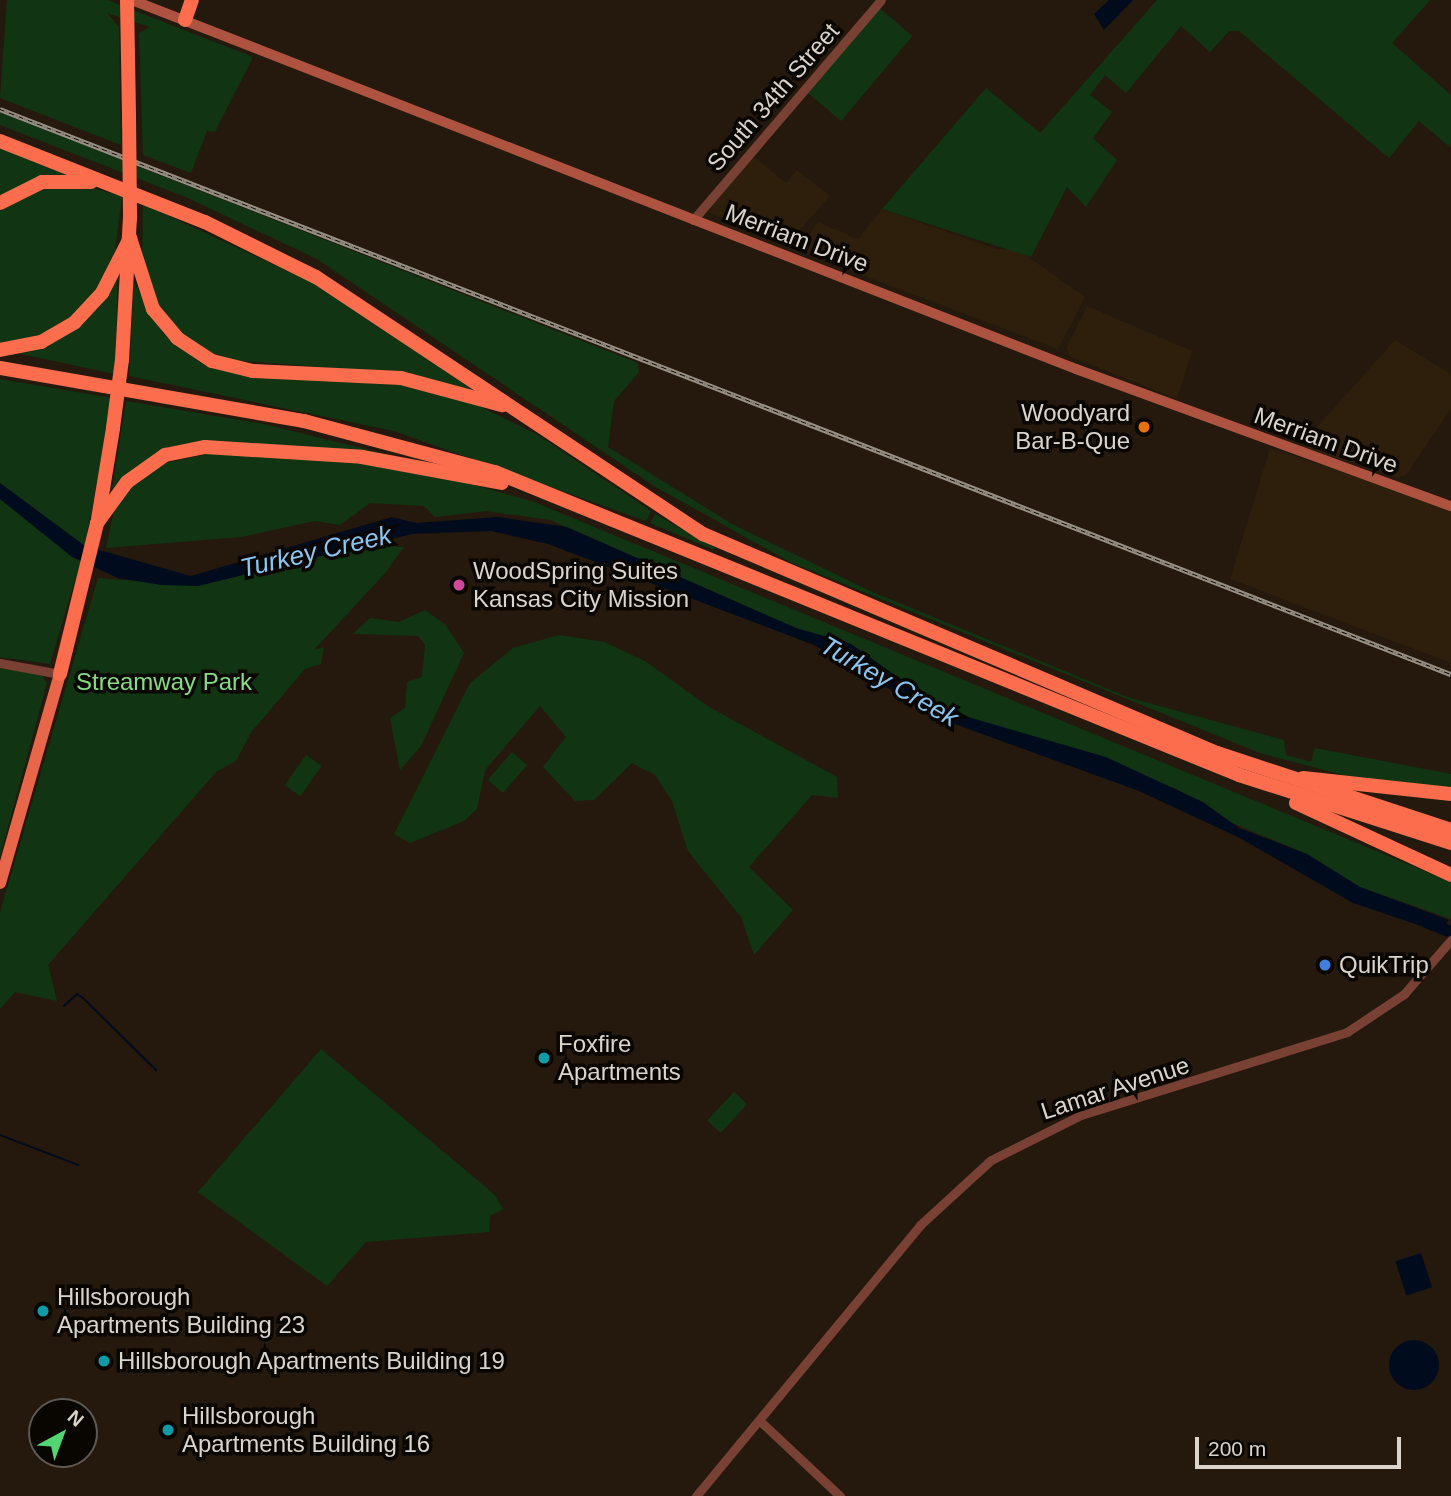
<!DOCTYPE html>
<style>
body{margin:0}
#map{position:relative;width:1451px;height:1496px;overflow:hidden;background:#24190c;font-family:Helvetica,sans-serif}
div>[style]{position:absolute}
.built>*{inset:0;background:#2d1f0b}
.green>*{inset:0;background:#113512;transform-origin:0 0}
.water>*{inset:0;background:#000c1d;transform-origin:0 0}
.round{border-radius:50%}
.stream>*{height:2px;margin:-1px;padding:0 1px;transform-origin:1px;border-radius:1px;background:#000c1d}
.river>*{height:12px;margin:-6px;padding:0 6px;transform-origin:6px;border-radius:6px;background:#000c1d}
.tertiary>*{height:9px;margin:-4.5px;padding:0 4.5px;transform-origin:4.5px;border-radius:4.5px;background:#794134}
.secondary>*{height:10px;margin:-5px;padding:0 5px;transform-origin:5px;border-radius:5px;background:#ad533f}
.trunk>*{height:12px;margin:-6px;padding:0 6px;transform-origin:6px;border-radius:6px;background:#e8674a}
.motorway>*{height:14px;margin:-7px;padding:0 7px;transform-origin:7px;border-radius:7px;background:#fb6d4d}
.rail>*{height:4.5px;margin-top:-2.25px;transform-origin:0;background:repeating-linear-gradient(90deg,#090602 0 5px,#989085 0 10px);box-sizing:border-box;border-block:2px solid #989085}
.motorway-bridge>*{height:14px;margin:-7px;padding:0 7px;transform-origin:7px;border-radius:7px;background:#fb6d4d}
.dots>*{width:19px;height:19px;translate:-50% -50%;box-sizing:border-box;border:4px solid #090602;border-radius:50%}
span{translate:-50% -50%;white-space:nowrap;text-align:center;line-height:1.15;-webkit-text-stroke:7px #090602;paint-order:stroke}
.street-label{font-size:24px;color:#dbd4cb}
.poi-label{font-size:24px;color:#dbd4cb}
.right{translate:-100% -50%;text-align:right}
.left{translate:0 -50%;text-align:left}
.park-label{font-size:24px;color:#84dd83}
.water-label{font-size:26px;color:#89c6f4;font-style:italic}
.north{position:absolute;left:28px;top:1398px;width:70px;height:70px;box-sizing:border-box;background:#090602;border:2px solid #5d5852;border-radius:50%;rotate:41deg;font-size:19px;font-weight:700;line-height:28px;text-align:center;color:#dbd4cb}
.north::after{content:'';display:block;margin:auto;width:24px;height:32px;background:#52d673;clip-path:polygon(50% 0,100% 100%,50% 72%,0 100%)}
.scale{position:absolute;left:1195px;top:1437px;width:206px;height:32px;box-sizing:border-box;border:4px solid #dbd4cb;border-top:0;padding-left:9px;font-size:21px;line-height:24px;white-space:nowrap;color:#dbd4cb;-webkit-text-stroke:5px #090602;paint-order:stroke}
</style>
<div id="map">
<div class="built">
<div style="clip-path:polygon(751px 154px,786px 183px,797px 170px,830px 196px,787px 244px,708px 212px)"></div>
<div style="clip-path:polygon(882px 209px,996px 249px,1017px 249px,1085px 297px,1058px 349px,798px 251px,818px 222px,858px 239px)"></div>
<div style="clip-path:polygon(1087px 306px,1192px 351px,1177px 399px,1069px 356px,1066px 348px)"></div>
<div style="clip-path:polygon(1395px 340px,1451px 374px,1451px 409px,1406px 475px,1398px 478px,1300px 446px)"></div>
<div style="clip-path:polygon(1270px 448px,1451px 508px,1451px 663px,1230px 579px)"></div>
</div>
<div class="green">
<div style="clip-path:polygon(7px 0,107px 0,253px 57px,215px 132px,207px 131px,191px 173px,143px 155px,139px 33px,150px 27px,107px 13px,119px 27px,121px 145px,0 98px)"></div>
<div style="clip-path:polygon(1157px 0,1430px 0,1392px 43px,1451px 95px,1451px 148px,1419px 121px,1389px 158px,1239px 31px,1229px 31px,1210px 52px,1181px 26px,1126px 93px,1105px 75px,1090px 95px,1112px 112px,1093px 138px,1117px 160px,1086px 207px,1067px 187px,1031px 257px,882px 209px,986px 88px,1040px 133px)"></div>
<div style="left:878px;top:7px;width:45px;height:111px;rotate:40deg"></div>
<div style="clip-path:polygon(0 112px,638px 363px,639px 372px,614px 401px,608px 447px,732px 524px,870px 591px,1130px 698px,1284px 740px,1286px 755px,1311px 762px,1315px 748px,1451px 774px,1451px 789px,1347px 776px,1260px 753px,790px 562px,654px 486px,317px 259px,188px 198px,0 125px)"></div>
<div style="clip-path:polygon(0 148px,65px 174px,0 199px)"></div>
<div style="clip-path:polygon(88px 187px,122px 196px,115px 250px,102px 282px,72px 319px,48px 333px,0 345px,0 210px,43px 188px)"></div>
<div style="clip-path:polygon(143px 204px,311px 282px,479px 394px,411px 374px,219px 359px,188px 341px,163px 316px,142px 268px)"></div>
<div style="clip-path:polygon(118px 268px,115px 374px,16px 353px,46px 344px)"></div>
<div style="clip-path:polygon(134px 282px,163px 334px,199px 362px,253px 377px,401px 385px,477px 405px,538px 435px,651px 511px,646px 521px,394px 431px,129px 376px)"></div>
<div style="clip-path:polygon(0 379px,112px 398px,85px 546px,0 483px)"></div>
<div style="clip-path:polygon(126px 401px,264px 424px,394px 456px,212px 443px,127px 475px,112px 489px)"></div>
<div style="clip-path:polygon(213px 453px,359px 463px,457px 480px,534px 502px,1451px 882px,1451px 919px,1360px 887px,1307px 854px,1218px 817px,1177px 789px,944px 710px,851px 644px,796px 628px,550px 520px,486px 511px,435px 517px,424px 506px,370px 503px,340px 525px,315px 521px,241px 537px,106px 548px,114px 510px,128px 490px,160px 464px)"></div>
<div style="clip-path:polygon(0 499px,81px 560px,50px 664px,0 657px)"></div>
<div style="clip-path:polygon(655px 514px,715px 548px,714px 550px,650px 523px)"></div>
<div style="clip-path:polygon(396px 540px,395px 547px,404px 547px,386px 572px,314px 650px,324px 647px,321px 664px,305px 669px,252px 731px,236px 761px,216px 772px,48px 965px,57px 1001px,15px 992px,0 1009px,0 912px,98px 578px,198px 586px,352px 545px)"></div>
<div style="clip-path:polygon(425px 610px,445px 624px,464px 653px,421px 746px,400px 770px,390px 718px,405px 708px,407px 682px,422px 677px,425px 645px,418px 636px,353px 634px,370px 618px,399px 622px)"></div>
<div style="clip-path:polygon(559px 635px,604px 642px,645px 661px,709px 707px,837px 777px,838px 798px,812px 795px,749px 867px,793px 910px,754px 955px,741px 917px,688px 851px,672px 801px,655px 775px,632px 763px,594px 800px,575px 801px,543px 767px,566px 737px,540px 706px,485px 770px,477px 809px,464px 821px,410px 843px,394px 834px,470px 683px,513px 648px)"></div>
<div style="clip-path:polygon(0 668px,41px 675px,47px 683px,0 857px)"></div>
<div style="left:512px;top:752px;width:20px;height:37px;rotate:41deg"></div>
<div style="left:306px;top:755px;width:19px;height:37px;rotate:35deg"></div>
<div style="clip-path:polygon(321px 1049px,495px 1195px,503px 1209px,490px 1216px,489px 1232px,366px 1242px,327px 1286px,198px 1192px)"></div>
<div style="left:734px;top:1092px;width:18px;height:39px;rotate:43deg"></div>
</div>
<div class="water">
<div style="clip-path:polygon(1109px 0,1133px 0,1104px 30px,1094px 14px)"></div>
<div style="clip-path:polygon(0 483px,85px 546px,191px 576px,392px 517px,416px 523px,498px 517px,567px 527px,796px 628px,851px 644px,944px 710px,1106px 757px,1203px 802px,1239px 828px,1307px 854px,1360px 887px,1449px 920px,1439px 932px,1353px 903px,1240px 838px,1139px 791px,941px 719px,814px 645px,548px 544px,491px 531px,412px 534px,198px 586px,161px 585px,118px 578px,72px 557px,0 499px)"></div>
<div style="left:1421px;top:1253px;width:36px;height:27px;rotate:72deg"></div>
<div class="round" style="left:1389px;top:1340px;width:50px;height:50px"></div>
</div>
<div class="stream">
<div style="left:64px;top:1006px;width:18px;rotate:-43deg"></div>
<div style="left:77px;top:994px;width:7px;rotate:34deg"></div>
<div style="left:83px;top:998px;width:103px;rotate:44.6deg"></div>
<div style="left:0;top:1135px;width:84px;rotate:21deg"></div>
</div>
<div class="river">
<div style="left:1428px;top:923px;width:25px;rotate:21deg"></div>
</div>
<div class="tertiary">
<div style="left:693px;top:220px;width:289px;rotate:-49.5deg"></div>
<div style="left:0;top:663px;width:61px;rotate:10.4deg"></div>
<div style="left:760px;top:1421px;width:110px;rotate:43.2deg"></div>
<div style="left:696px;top:1496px;width:352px;rotate:-50.4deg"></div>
<div style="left:920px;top:1225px;width:96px;rotate:-42.5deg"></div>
<div style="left:991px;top:1160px;width:101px;rotate:-26.6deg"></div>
<div style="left:1081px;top:1115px;width:279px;rotate:-17.3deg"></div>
<div style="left:1347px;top:1032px;width:69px;rotate:-33.7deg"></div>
<div style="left:1404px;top:994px;width:72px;rotate:-49deg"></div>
</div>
<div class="secondary">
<div style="left:132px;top:0;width:1014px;rotate:21.35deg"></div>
<div style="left:1076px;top:369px;width:399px;rotate:20.1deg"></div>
</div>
<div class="trunk">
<div style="left:0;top:883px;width:217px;rotate:-74deg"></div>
</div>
<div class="motorway">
<div style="left:127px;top:0;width:116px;rotate:89deg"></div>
<div style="left:185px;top:20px;width:21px;rotate:-71deg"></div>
<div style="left:0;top:141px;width:220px;rotate:21.6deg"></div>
<div style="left:205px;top:222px;width:124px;rotate:26.4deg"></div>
<div style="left:316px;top:277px;width:465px;rotate:33.6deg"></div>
<div style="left:703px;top:534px;width:559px;rotate:23.08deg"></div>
<div style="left:1217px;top:753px;width:246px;rotate:18.2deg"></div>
<div style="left:0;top:203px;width:47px;rotate:-26.6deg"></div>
<div style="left:42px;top:182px;width:49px"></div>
<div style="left:130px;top:238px;width:75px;rotate:72.1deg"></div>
<div style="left:153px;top:309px;width:38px;rotate:50deg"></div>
<div style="left:177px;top:338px;width:42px;rotate:33.3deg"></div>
<div style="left:212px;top:361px;width:42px;rotate:13.7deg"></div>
<div style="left:253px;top:371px;width:148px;rotate:2.7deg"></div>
<div style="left:401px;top:378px;width:105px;rotate:15deg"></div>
<div style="left:0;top:350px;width:42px;rotate:-11deg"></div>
<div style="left:41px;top:342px;width:39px;rotate:-30deg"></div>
<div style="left:75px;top:322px;width:40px;rotate:-47deg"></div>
<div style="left:102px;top:293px;width:62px;rotate:-63deg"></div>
<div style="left:122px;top:360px;width:141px;rotate:-86.8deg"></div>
<div style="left:0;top:368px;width:309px;rotate:9.9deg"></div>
<div style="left:304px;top:421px;width:198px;rotate:15deg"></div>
<div style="left:495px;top:472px;width:803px;rotate:22.16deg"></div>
<div style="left:1239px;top:775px;width:223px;rotate:17.8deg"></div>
<div style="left:98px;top:519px;width:92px;rotate:-80.6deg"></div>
<div style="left:60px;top:674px;width:155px;rotate:-76.2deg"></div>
<div style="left:97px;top:523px;width:51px;rotate:-53.8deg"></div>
<div style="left:127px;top:482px;width:47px;rotate:-35.4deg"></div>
<div style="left:165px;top:455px;width:41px;rotate:-11.3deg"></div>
<div style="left:205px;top:447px;width:157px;rotate:3.6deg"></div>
<div style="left:362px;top:457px;width:142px;rotate:10.5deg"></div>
<div style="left:1303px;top:778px;width:149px;rotate:6.2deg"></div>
<div style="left:1296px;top:803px;width:171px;rotate:24.9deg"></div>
</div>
<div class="rail">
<div style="left:0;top:109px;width:1557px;rotate:21.28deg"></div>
</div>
<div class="motorway-bridge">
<div style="left:129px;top:116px;width:103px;rotate:89.4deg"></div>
<div style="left:113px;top:428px;width:69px;rotate:-82.5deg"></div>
</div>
<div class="dots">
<div style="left:1144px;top:427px;background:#e8710a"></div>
<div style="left:459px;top:585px;background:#d1479c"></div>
<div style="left:1325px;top:965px;background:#3f7fe0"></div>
<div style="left:544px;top:1058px;background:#0f9aa8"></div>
<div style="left:43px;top:1311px;background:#0f9aa8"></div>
<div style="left:104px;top:1361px;background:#0f9aa8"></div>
<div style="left:168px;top:1430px;background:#0f9aa8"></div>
</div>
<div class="street-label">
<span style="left:773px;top:97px;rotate:-49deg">South 34th Street</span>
<span style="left:797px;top:238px;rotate:21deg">Merriam Drive</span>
<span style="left:1326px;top:440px;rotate:20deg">Merriam Drive</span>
<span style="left:1115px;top:1088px;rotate:-18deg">Lamar Avenue</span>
</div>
<div class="poi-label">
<span class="right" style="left:1130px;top:427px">Woodyard<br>Bar-B-Que</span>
<span class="left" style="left:473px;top:585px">WoodSpring Suites<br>Kansas City Mission</span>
<span class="left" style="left:1339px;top:965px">QuikTrip</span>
<span class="left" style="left:558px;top:1058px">Foxfire<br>Apartments</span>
<span class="left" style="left:57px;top:1311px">Hillsborough<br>Apartments Building 23</span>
<span class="left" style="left:118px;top:1361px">Hillsborough Apartments Building 19</span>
<span class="left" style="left:182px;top:1430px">Hillsborough<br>Apartments Building 16</span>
</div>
<div class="park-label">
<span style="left:164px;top:682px">Streamway Park</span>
</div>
<div class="water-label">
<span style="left:316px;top:552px;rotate:-13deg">Turkey Creek</span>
<span style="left:889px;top:682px;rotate:30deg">Turkey Creek</span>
</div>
<div class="north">N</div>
<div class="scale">200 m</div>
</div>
